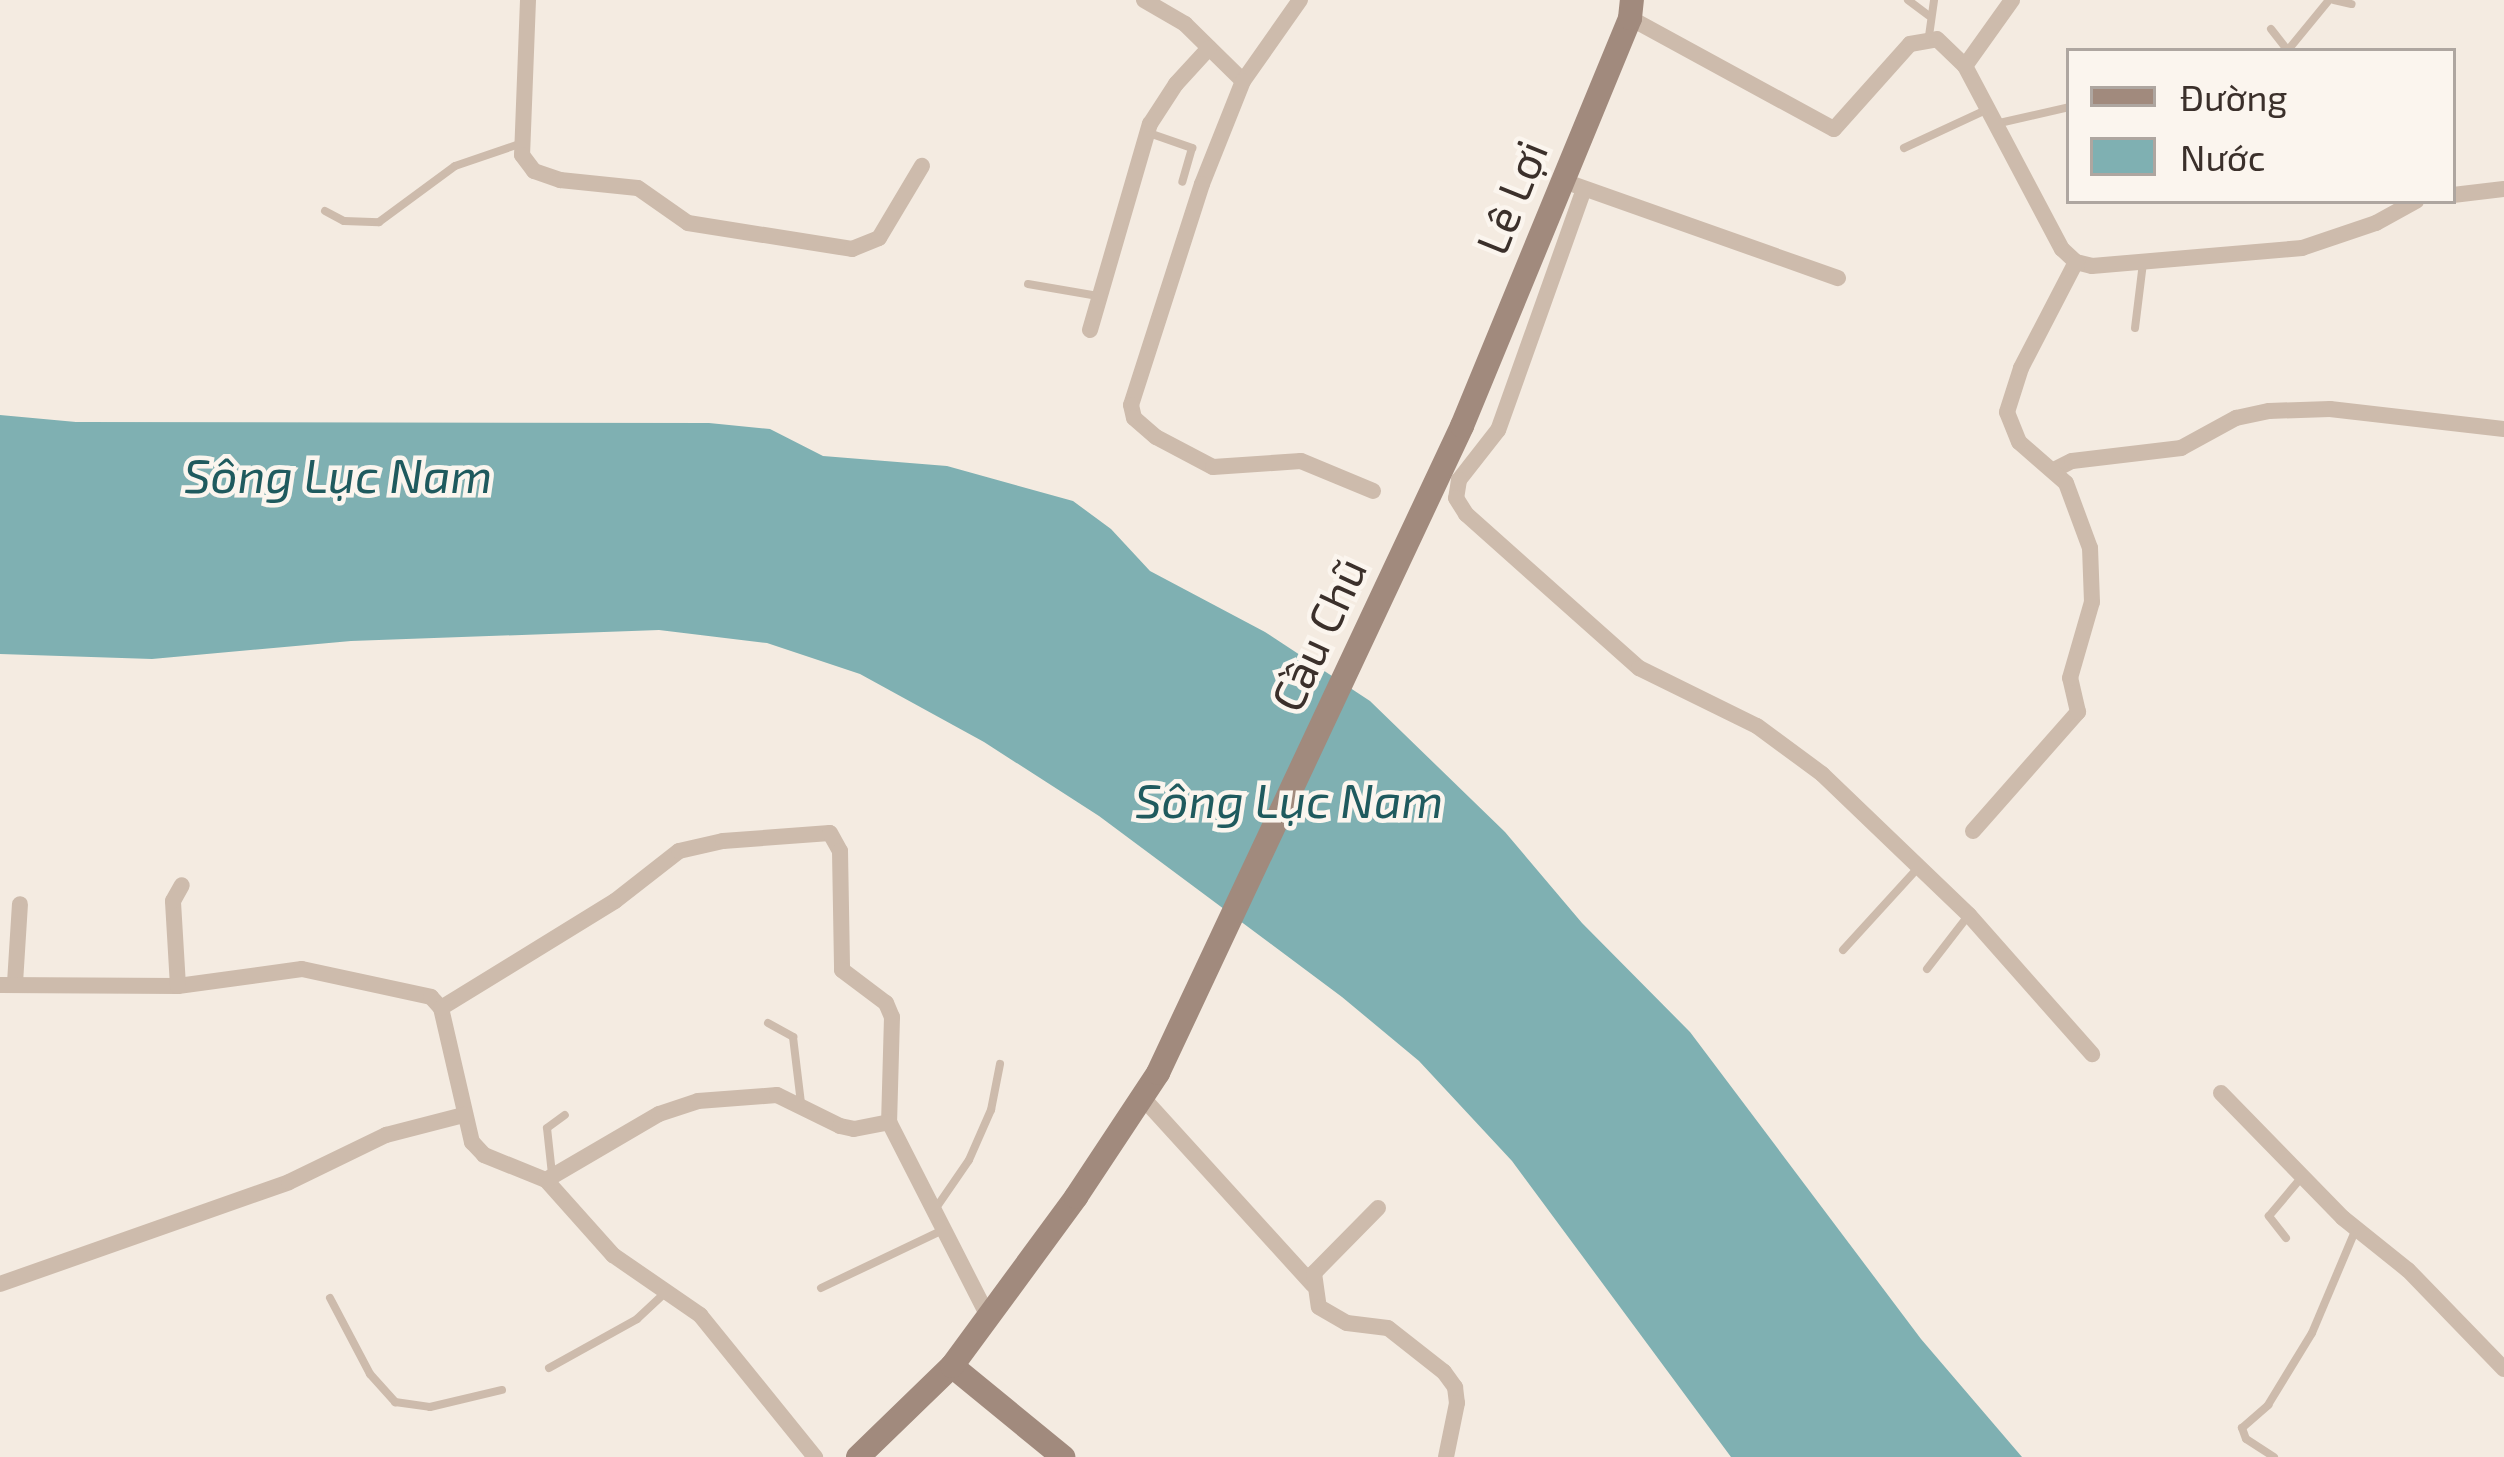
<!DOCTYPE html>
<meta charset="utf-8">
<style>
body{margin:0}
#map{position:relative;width:2504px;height:1457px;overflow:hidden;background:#f4ebe1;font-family:"Exo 2",sans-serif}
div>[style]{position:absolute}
.water>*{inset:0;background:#7fb0b2}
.lane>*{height:8px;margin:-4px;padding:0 4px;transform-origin:4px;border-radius:4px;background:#cdbbac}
.street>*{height:16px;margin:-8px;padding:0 8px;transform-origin:8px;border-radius:8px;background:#cdbbac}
.secondary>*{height:24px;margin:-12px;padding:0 12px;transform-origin:12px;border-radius:12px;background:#a18a7d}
span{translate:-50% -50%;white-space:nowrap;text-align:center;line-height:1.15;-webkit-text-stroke:9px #fbf5ee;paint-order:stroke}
.street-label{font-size:45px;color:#3b302b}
.water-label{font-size:48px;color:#1f5a5e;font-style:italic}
.legend{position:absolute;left:2066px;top:48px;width:390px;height:156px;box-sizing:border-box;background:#fbf5ee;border:3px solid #aea6a0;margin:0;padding:15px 21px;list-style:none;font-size:36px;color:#3b302b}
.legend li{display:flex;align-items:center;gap:24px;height:60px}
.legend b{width:60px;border:3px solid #aea6a0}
</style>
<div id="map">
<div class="water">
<div style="clip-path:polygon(0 415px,76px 422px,709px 423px,770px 429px,823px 456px,947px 466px,1073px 501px,1111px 529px,1150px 571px,1265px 632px,1370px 701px,1505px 832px,1582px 923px,1690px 1032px,1921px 1339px,2022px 1457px,1731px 1457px,1512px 1161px,1419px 1061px,1342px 997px,1099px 816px,984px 742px,860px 674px,767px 643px,659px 630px,351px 641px,152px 659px,0 654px)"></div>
</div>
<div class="lane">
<div style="left:1908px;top:0;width:26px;rotate:37deg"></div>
<div style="left:2334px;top:0;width:18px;rotate:13deg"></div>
<div style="left:2271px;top:29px;width:28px;rotate:52deg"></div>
<div style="left:1929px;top:36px;width:36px;rotate:-82deg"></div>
<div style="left:2288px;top:50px;width:65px;rotate:-50.6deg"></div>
<div style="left:1995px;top:124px;width:76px;rotate:-12.9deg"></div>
<div style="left:1149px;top:133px;width:46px;rotate:19.2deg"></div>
<div style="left:1192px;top:148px;width:35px;rotate:106deg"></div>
<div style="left:1904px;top:148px;width:90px;rotate:-24.9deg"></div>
<div style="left:325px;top:211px;width:21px;rotate:28deg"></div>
<div style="left:344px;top:221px;width:35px;rotate:2deg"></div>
<div style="left:379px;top:222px;width:94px;rotate:-36.4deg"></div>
<div style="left:455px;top:166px;width:71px;rotate:-18.9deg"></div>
<div style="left:1028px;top:284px;width:71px;rotate:9.7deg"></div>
<div style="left:2135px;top:328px;width:65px;rotate:-83deg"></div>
<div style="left:1843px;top:950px;width:108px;rotate:-47.6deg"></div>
<div style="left:1927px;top:969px;width:67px;rotate:-52.3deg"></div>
<div style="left:768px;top:1023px;width:29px;rotate:29deg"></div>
<div style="left:793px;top:1037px;width:66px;rotate:83.1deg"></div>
<div style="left:552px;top:1174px;width:46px;rotate:-96.2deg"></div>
<div style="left:547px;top:1128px;width:22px;rotate:-36deg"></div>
<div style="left:936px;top:1208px;width:58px;rotate:-55.5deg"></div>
<div style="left:969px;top:1160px;width:55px;rotate:-66.3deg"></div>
<div style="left:991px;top:1110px;width:47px;rotate:-78.9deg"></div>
<div style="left:2286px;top:1238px;width:28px;rotate:-128deg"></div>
<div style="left:2269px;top:1216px;width:50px;rotate:-49.9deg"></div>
<div style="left:821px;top:1288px;width:137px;rotate:-25.4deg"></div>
<div style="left:330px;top:1298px;width:86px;rotate:62.2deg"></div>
<div style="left:370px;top:1374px;width:38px;rotate:48deg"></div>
<div style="left:395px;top:1402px;width:35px;rotate:8deg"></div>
<div style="left:430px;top:1407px;width:74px;rotate:-13.3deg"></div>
<div style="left:549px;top:1368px;width:101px;rotate:-29.1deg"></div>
<div style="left:637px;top:1319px;width:41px;rotate:-43deg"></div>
<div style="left:2274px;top:1457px;width:33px;rotate:-147deg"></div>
<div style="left:2246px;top:1439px;width:12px;rotate:-110deg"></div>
<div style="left:2242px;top:1428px;width:35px;rotate:-41deg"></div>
<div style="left:2268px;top:1405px;width:84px;rotate:-58.6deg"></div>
<div style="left:2312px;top:1333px;width:113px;rotate:-67.1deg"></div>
</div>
<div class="street">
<div style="left:528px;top:0;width:155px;rotate:92.2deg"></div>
<div style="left:522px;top:155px;width:20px;rotate:53deg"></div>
<div style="left:534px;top:171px;width:28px;rotate:19deg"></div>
<div style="left:560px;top:180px;width:78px;rotate:5.9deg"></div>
<div style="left:638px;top:188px;width:61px;rotate:35deg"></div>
<div style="left:688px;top:223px;width:166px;rotate:9deg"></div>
<div style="left:852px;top:249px;width:29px;rotate:-22deg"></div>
<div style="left:879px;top:238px;width:84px;rotate:-59.2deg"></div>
<div style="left:1144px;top:0;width:48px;rotate:30.3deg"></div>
<div style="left:1185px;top:24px;width:81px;rotate:44.5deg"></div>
<div style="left:1300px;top:0;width:99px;rotate:125.1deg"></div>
<div style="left:1243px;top:81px;width:111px;rotate:111.7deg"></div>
<div style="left:1202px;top:184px;width:232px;rotate:107.8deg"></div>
<div style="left:1131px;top:405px;width:13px;rotate:77deg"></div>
<div style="left:1134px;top:418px;width:29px;rotate:41deg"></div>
<div style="left:1156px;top:437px;width:64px;rotate:27.8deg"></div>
<div style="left:1213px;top:467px;width:88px;rotate:-3.9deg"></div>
<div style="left:1301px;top:461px;width:78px;rotate:22.6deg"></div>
<div style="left:1630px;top:18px;width:232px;rotate:28.6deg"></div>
<div style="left:1834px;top:129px;width:114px;rotate:-48.2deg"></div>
<div style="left:1910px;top:44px;width:27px;rotate:-10deg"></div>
<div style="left:1937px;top:39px;width:39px;rotate:44deg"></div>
<div style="left:1965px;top:66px;width:207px;rotate:62.1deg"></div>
<div style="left:2062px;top:249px;width:19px;rotate:43deg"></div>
<div style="left:2076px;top:262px;width:16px;rotate:14deg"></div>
<div style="left:2092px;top:266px;width:211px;rotate:-4.9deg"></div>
<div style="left:2302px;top:248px;width:78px;rotate:-18.7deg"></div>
<div style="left:2376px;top:223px;width:46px;rotate:-28.8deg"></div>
<div style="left:1965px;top:66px;width:81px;rotate:-54.5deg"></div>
<div style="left:1575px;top:185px;width:279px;rotate:19.5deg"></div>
<div style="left:1584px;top:189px;width:256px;rotate:109.6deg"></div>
<div style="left:1498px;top:430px;width:63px;rotate:128deg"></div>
<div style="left:1459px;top:480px;width:18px;rotate:99deg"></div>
<div style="left:1456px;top:498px;width:19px;rotate:58deg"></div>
<div style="left:1466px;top:514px;width:232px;rotate:41.7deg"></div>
<div style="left:1639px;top:668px;width:131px;rotate:26.2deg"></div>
<div style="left:1757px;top:726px;width:81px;rotate:36.4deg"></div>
<div style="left:1822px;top:774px;width:204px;rotate:43.8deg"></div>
<div style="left:1969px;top:915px;width:186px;rotate:48.5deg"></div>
<div style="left:2453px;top:195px;width:51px;rotate:-6.7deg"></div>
<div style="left:1090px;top:330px;width:215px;rotate:-73.8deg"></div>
<div style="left:1150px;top:124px;width:48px;rotate:-57deg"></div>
<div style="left:1176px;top:84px;width:49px;rotate:-47.5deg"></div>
<div style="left:2054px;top:470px;width:20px;rotate:-27deg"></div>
<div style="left:2072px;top:461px;width:110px;rotate:-6.8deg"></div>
<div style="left:2181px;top:448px;width:63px;rotate:-28.6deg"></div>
<div style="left:2236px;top:418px;width:34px;rotate:-12deg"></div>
<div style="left:2269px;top:411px;width:61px;rotate:-1.9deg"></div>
<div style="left:2330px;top:409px;width:175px;rotate:6.6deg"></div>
<div style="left:1973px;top:831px;width:159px;rotate:-48.6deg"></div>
<div style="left:2078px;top:712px;width:35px;rotate:-103deg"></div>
<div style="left:2070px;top:678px;width:79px;rotate:-73.9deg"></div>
<div style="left:2092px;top:602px;width:54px;rotate:-92.1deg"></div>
<div style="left:2090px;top:548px;width:69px;rotate:-110.3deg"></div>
<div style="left:2066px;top:483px;width:62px;rotate:-138.9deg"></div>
<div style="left:2019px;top:442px;width:32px;rotate:-112deg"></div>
<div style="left:2007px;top:412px;width:46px;rotate:-72.3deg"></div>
<div style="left:2021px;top:368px;width:119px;rotate:-62.6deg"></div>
<div style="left:15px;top:983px;width:79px;rotate:-86.4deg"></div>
<div style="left:0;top:985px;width:178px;rotate:0.3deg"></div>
<div style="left:178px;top:986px;width:125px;rotate:-7.8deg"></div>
<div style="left:302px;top:969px;width:132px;rotate:12.2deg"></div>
<div style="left:431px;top:997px;width:15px;rotate:48deg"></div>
<div style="left:441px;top:1008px;width:138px;rotate:77deg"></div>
<div style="left:472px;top:1142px;width:18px;rotate:47deg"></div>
<div style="left:484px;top:1155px;width:67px;rotate:22deg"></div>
<div style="left:546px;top:1180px;width:101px;rotate:48.2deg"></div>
<div style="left:613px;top:1255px;width:106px;rotate:34.6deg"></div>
<div style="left:700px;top:1315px;width:183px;rotate:51deg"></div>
<div style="left:178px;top:986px;width:85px;rotate:-93.4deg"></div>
<div style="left:173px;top:901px;width:18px;rotate:-61deg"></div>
<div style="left:441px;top:1008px;width:204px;rotate:-31.6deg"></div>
<div style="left:615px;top:901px;width:81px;rotate:-38deg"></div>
<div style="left:679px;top:851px;width:45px;rotate:-12.8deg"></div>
<div style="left:723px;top:841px;width:107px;rotate:-4.3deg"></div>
<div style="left:830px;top:833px;width:21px;rotate:61deg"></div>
<div style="left:840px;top:851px;width:119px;rotate:89deg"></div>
<div style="left:842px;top:970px;width:55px;rotate:36.9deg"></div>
<div style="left:886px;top:1003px;width:15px;rotate:67deg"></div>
<div style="left:892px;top:1017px;width:105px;rotate:91.6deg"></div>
<div style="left:889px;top:1122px;width:218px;rotate:63deg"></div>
<div style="left:2221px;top:1093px;width:175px;rotate:45.7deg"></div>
<div style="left:2343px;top:1218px;width:83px;rotate:38.7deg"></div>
<div style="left:2408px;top:1270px;width:138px;rotate:45.9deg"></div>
<div style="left:1142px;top:1097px;width:254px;rotate:47.7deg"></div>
<div style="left:546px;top:1180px;width:131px;rotate:-30.3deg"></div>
<div style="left:659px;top:1114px;width:41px;rotate:-18.4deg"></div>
<div style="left:698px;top:1101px;width:79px;rotate:-4.3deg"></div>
<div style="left:777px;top:1095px;width:70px;rotate:26.2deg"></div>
<div style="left:840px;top:1126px;width:14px;rotate:12deg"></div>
<div style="left:854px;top:1129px;width:36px;rotate:-11deg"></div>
<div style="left:1378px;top:1208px;width:91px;rotate:134.6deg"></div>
<div style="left:1314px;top:1273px;width:34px;rotate:82deg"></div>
<div style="left:1319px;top:1307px;width:32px;rotate:30deg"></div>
<div style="left:1347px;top:1323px;width:41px;rotate:7deg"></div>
<div style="left:1388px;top:1328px;width:71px;rotate:38.2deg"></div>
<div style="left:1444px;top:1372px;width:19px;rotate:54deg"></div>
<div style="left:1455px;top:1387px;width:16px;rotate:83deg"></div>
<div style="left:1457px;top:1403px;width:55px;rotate:101.5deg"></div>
<div style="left:0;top:1284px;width:306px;rotate:-19.4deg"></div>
<div style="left:289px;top:1182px;width:108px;rotate:-25.9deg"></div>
<div style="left:386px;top:1135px;width:81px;rotate:-14.4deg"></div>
</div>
<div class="secondary">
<div style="left:952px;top:1366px;width:144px;rotate:39.3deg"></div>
<div style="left:858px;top:1457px;width:131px;rotate:-44.1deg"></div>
<div style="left:952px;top:1366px;width:210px;rotate:-53.7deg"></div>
<div style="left:1076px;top:1197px;width:149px;rotate:-56.5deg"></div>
<div style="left:1158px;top:1073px;width:715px;rotate:-64.83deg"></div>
<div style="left:1462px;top:426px;width:441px;rotate:-67.6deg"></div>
<div style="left:1630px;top:18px;width:18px;rotate:-84deg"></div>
</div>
<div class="street-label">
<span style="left:1511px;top:197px;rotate:-68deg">Lê Lợi</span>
<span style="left:1318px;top:634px;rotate:-65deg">Cầu Chũ</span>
</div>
<div class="water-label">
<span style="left:338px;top:475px">Sông Lục Nam</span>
<span style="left:1289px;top:800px">Sông Lục Nam</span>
</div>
<ul class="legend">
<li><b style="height:15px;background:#a18a7d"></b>Đường</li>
<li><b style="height:33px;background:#7fb0b2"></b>Nước</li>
</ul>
</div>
